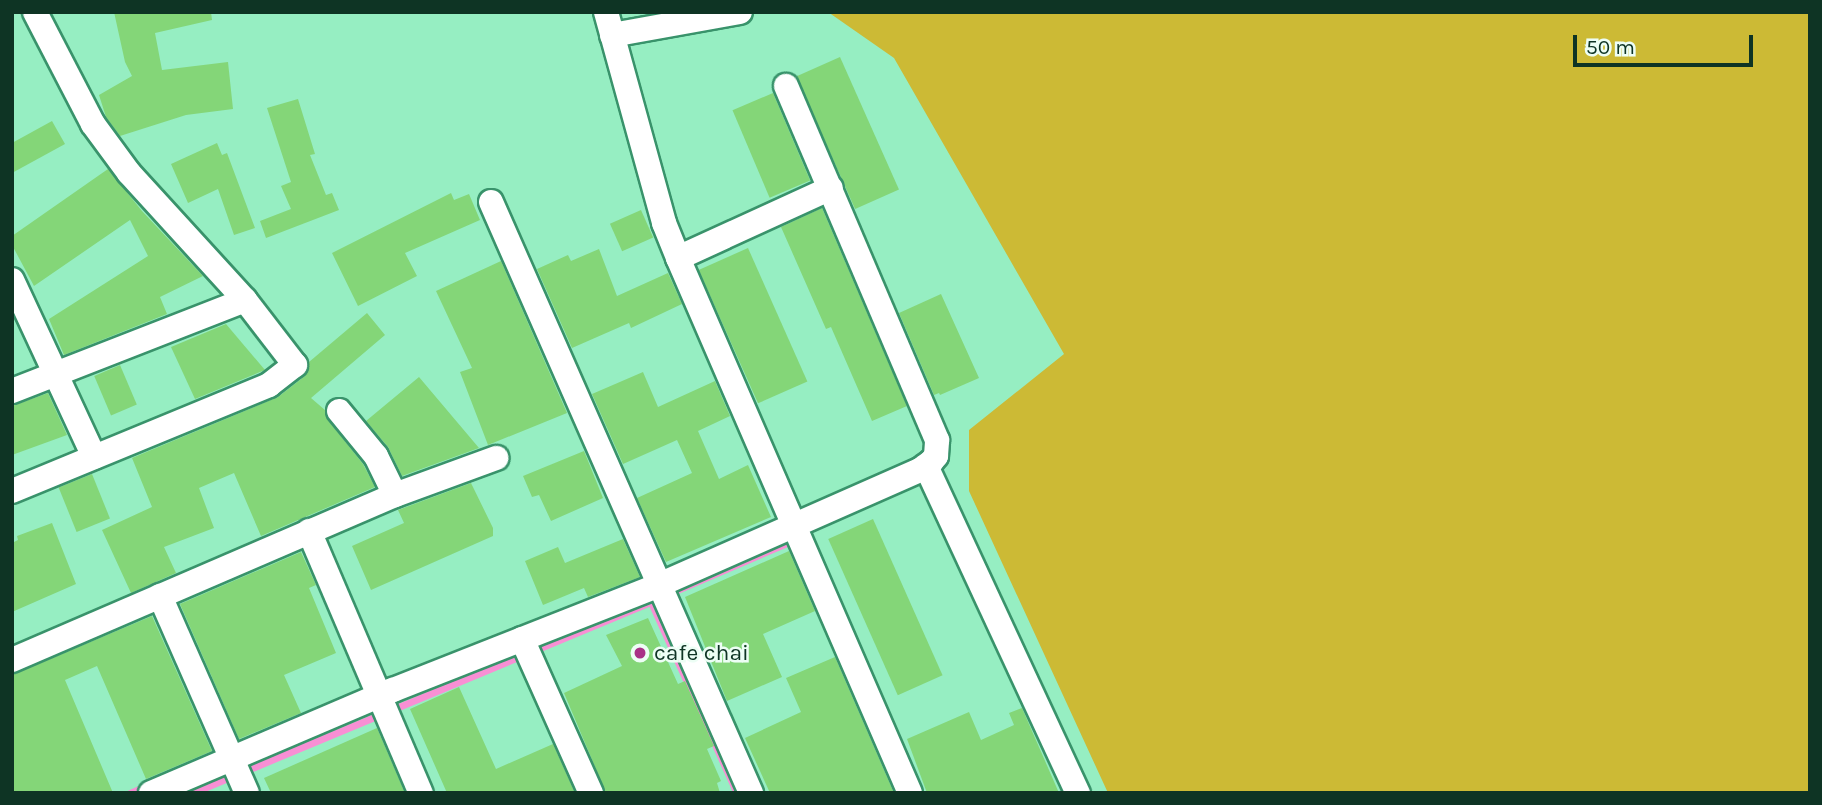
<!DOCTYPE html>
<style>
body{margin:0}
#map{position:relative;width:1822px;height:805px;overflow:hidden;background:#96eec2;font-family:Karla,sans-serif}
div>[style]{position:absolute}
.green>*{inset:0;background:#ccba35}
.stream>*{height:7px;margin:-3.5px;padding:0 3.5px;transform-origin:3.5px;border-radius:3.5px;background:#f88fd4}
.building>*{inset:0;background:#84d678;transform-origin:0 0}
.roads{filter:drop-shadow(2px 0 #39936b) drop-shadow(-2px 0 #39936b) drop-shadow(0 2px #39936b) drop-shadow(0 -2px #39936b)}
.minor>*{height:24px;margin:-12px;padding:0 12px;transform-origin:12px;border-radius:12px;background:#fff}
.dots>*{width:19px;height:19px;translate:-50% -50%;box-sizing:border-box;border:4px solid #edfef5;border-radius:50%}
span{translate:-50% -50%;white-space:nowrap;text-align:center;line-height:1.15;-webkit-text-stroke:5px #edfef5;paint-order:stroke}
.poi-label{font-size:23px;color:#0e3424}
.left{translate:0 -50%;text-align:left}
.frame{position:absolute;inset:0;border:14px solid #0e3424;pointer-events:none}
.scale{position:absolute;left:1573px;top:35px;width:180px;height:32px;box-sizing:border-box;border:4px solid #0e3424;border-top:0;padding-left:9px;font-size:21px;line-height:24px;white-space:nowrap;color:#0e3424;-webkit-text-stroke:5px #edfef5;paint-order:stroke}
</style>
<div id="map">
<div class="green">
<div style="clip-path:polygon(828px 12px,1810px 12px,1810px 793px,1108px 793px,969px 491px,969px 430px,1064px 354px,894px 58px)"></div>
</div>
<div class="stream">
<div style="left:677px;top:590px;width:122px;rotate:-23.2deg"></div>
<div style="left:651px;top:602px;width:209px;rotate:65.8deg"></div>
<div style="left:130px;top:793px;width:20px;rotate:-24deg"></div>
<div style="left:192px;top:793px;width:507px;rotate:-22.62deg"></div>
</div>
<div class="building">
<div style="clip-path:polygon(114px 12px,211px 12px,212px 20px,155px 33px,162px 70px,228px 62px,233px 109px,186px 115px,120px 136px,106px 117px,99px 95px,132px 76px,125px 62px)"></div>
<div style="left:840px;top:57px;width:145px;height:48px;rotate:66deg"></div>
<div style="left:773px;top:93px;width:95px;height:44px;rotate:67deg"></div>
<div style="clip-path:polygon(298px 99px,315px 154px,310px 155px,326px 195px,332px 193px,339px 210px,266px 238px,260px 221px,291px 209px,281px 186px,291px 182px,267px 108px)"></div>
<div style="clip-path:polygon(52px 121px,65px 144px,12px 173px,12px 143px)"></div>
<div style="clip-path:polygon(217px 143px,222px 155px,227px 153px,255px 228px,234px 235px,218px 189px,188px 203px,171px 164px)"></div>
<div style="clip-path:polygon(108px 169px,142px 211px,203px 276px,160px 297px,167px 314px,64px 355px,49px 319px,148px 256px,130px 220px,34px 286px,12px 245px,12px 236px)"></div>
<div style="clip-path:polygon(451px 193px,454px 200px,469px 194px,480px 220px,405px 253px,417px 276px,358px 306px,332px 253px)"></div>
<div style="clip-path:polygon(822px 208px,907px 406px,872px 421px,831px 327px,826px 329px,781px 227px)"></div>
<div style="left:641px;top:210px;width:30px;height:34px;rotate:66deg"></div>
<div style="left:748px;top:248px;width:146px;height:54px;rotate:66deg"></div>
<div style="clip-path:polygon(599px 249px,617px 296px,668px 273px,682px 304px,631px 328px,629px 323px,572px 348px,537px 269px,568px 255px,571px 261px)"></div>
<div style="clip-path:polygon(501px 261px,567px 413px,488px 445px,460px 372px,472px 368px,436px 291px)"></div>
<div style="clip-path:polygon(941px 294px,979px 378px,940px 395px,939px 393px,934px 395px,899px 313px)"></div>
<div style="clip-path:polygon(367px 313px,385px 335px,311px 398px,325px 410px,328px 420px,363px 464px,375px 487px,261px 536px,234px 473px,199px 488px,214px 528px,164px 547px,176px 573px,131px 593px,102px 530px,152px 507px,132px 458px,278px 397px,305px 376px,309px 362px)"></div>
<div style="clip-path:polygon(226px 324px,265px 370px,195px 399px,171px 347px)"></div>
<div style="left:120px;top:365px;width:43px;height:28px;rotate:67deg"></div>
<div style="clip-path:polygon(643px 372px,658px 407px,715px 381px,730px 416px,698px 431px,719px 479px,748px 465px,771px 517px,666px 562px,637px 498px,692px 473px,677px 440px,623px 464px,592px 394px)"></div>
<div style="clip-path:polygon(419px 377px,479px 448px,402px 476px,388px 447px,366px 421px)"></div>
<div style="clip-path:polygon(48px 393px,67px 435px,12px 455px,12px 406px)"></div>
<div style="clip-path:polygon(584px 451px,603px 498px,551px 521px,539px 495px,532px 497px,523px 476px)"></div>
<div style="left:92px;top:474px;width:48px;height:36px;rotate:68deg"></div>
<div style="clip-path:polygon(471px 483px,493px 528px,493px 536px,371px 590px,352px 546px,404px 523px,398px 510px)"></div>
<div style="left:873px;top:519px;width:171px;height:49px;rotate:66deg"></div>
<div style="clip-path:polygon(52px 523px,76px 584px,12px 612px,12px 543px,18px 540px,17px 536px)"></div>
<div style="clip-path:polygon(623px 539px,640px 577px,588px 597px,584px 588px,543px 605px,525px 561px,558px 547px,565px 563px)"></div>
<div style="clip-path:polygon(789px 551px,815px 611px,763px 634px,782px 677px,727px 701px,685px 597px)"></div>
<div style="clip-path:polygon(301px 552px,316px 585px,309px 588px,336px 653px,284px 675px,301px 713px,239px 739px,180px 604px)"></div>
<div style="clip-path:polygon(152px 616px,212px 751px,146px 779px,97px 666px,65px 680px,113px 793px,12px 793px,12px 675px)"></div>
<div style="clip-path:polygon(648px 618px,678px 684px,685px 681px,714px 746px,707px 749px,721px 781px,717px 783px,720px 793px,606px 793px,564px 693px,622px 666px,606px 635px)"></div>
<div style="clip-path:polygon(835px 657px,894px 793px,770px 793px,745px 738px,801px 712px,786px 678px)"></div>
<div style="clip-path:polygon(459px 687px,496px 769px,553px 744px,575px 793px,447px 793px,410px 709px)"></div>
<div style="clip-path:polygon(1022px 708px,1059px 793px,927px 793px,907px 739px,969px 712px,981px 740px,1014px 725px,1009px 713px)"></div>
<div style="clip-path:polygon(377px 728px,405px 793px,271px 793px,264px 778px)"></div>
</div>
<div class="roads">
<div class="minor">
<div style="left:606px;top:12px;width:219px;rotate:74.6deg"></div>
<div style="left:664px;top:223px;width:38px;rotate:68deg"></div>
<div style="left:678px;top:258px;width:583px;rotate:66.56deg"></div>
<div style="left:612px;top:35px;width:130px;rotate:-10.2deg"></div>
<div style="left:491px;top:202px;width:646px;rotate:66.25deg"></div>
<div style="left:678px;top:258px;width:168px;rotate:-24.6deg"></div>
<div style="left:12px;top:280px;width:195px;rotate:65.1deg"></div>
<div style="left:12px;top:391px;width:250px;rotate:-21.3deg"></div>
<div style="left:339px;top:411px;width:58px;rotate:50.6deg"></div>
<div style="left:376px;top:456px;width:43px;rotate:64deg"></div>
<div style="left:926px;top:466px;width:361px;rotate:65.1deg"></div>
<div style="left:12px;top:491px;width:278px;rotate:-22.4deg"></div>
<div style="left:269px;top:385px;width:33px;rotate:-38deg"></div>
<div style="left:295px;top:365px;width:82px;rotate:-127.6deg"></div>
<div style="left:245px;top:300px;width:172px;rotate:-132.4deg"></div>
<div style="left:129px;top:173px;width:61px;rotate:-126.3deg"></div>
<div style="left:93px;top:124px;width:126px;rotate:-117.4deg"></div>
<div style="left:309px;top:531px;width:285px;rotate:66.9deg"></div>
<div style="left:160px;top:596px;width:215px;rotate:66.2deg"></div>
<div style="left:522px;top:639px;width:169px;rotate:65.9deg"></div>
<div style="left:12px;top:660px;width:417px;rotate:-23.3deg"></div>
<div style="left:395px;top:495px;width:108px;rotate:-20.1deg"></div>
<div style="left:151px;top:793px;width:263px;rotate:-23.1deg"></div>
<div style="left:393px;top:690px;width:286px;rotate:-21.5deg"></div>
<div style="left:659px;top:585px;width:285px;rotate:-23.8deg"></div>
<div style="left:920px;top:470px;width:14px;rotate:-36deg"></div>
<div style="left:931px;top:462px;width:8px;rotate:-50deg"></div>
<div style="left:936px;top:456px;width:16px;rotate:-86deg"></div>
<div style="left:937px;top:440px;width:385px;rotate:-113.1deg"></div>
</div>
</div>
<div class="dots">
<div style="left:640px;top:653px;background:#a93187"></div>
</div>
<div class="poi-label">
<span class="left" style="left:654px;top:653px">cafe chai</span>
</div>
<div class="frame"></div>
<div class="scale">50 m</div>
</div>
